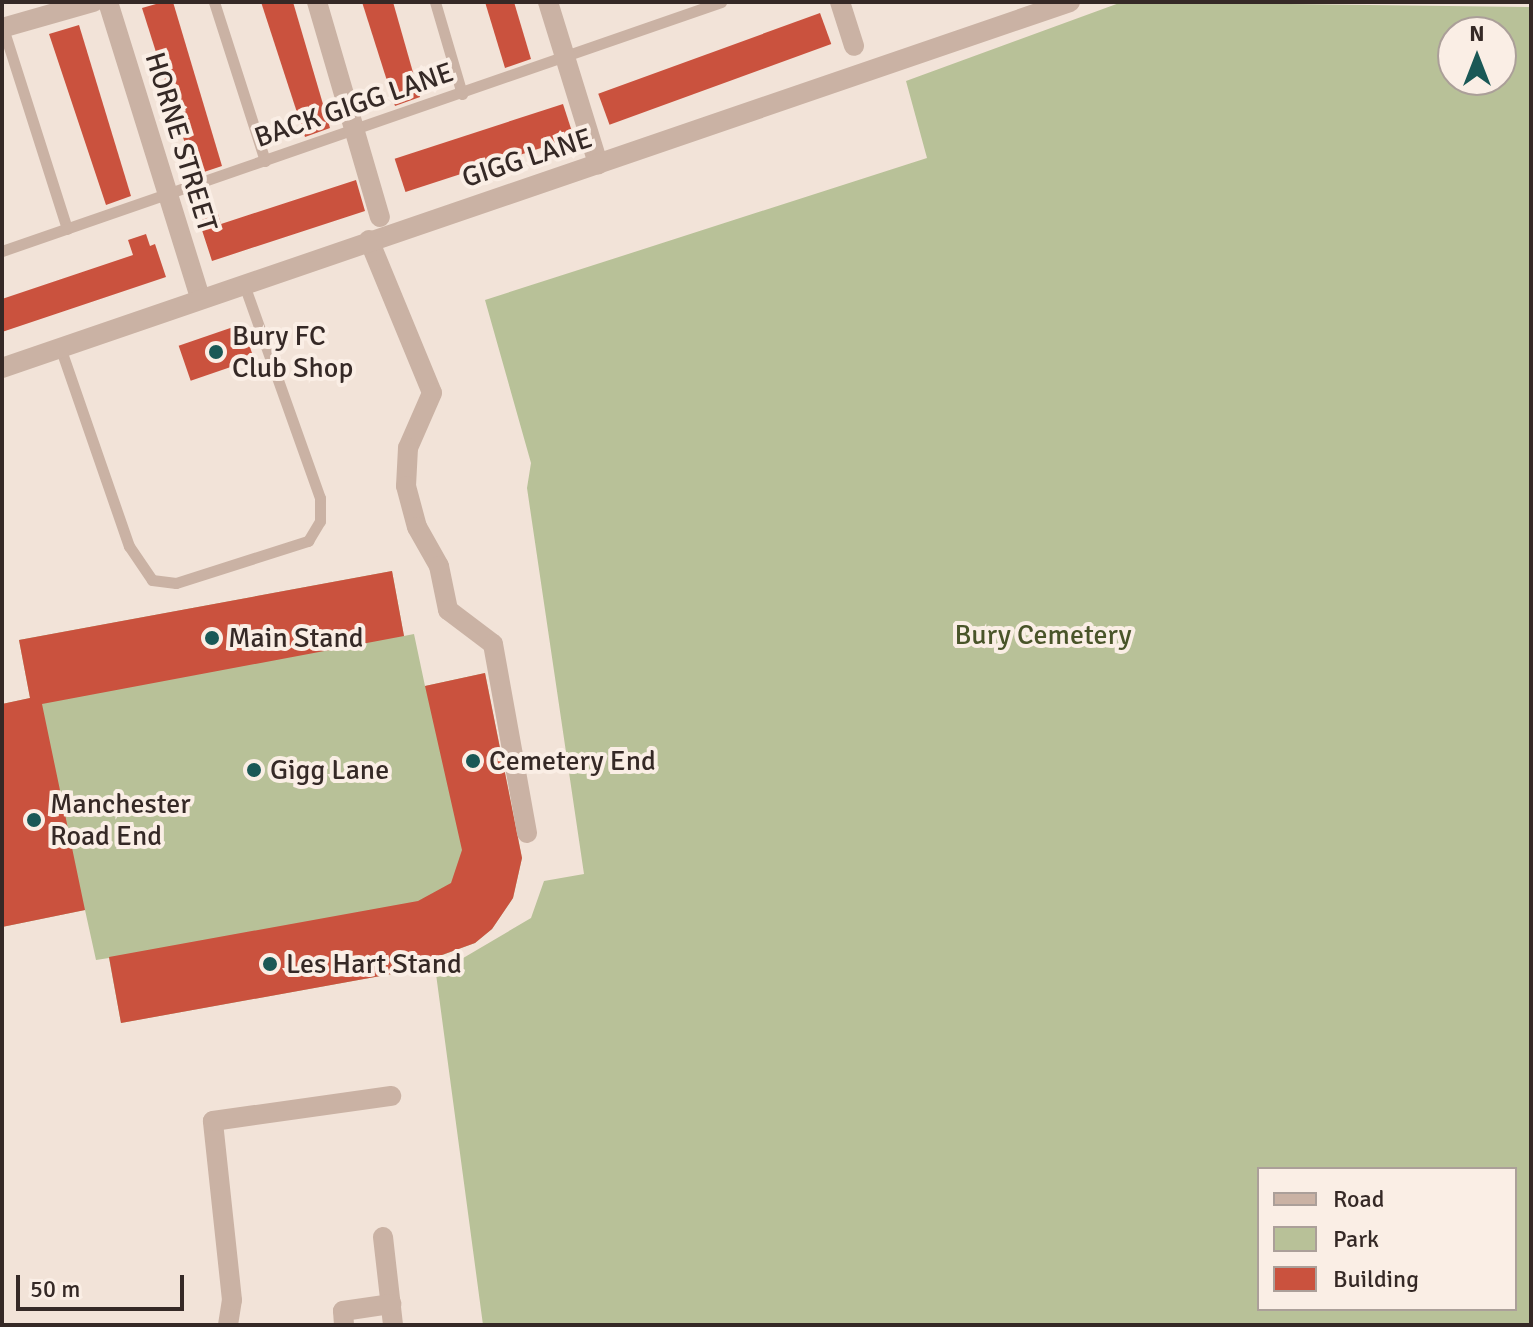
<!DOCTYPE html>
<style>
body{margin:0}
#map{position:relative;width:1533px;height:1327px;overflow:hidden;background:#f2e3d8;font-family:Signika,sans-serif}
div>[style]{position:absolute}
.green>*{inset:0;background:#b8c198}
.building>*{inset:0;background:#ca523e;transform-origin:0 0}
.lane>*{height:11px;margin:-5.5px;padding:0 5.5px;transform-origin:5.5px;border-radius:5.5px;background:#cab2a4}
.street>*{height:20px;margin:-10px;padding:0 10px;transform-origin:10px;border-radius:10px;background:#cab2a4}
.dots>*{width:22px;height:22px;translate:-50% -50%;box-sizing:border-box;border:4px solid #faeee5;border-radius:50%}
span{translate:-50% -50%;white-space:nowrap;text-align:center;line-height:1.15;-webkit-text-stroke:8px #faeee5;paint-order:stroke}
.street-label{font-size:28px;color:#352926}
.poi-label{font-size:28px;color:#352926}
.left{translate:0 -50%;text-align:left}
.park-label{font-size:28px;color:#495429}
.frame{position:absolute;inset:0;border:4px solid #352926;pointer-events:none}
.legend{position:absolute;left:1257px;top:1167px;width:260px;height:144px;box-sizing:border-box;background:#faeee5;border:2px solid #ab9f99;margin:0;padding:10px 14px;list-style:none;font-size:24px;color:#352926}
.legend li{display:flex;align-items:center;gap:16px;height:40px}
.legend b{width:40px;border:2px solid #ab9f99}
.north{position:absolute;left:1437px;top:16px;width:80px;height:80px;box-sizing:border-box;background:#faeee5;border:2px solid #ab9f99;border-radius:50%;rotate:0deg;font-size:22px;font-weight:700;line-height:32px;text-align:center;color:#352926}
.north::after{content:'';display:block;margin:auto;width:28px;height:36px;background:#1a5856;clip-path:polygon(50% 0,100% 100%,50% 72%,0 100%)}
.scale{position:absolute;left:16px;top:1275px;width:168px;height:36px;box-sizing:border-box;border:4px solid #352926;border-top:0;padding-left:10px;font-size:24px;line-height:28px;white-space:nowrap;color:#352926;-webkit-text-stroke:6px #faeee5;paint-order:stroke}
</style>
<div id="map">
<div class="green">
<div style="clip-path:polygon(evenodd,1122px 2px,1531px 7px,1531px 1325px,483px 1325px,436px 974px,531px 918px,544px 881px,584px 874px,527px 488px,531px 463px,485px 300px,927px 158px,906px 81px,1122px 2px,1501px 32px,1501px 80px,1453px 80px,1453px 32px,1501px 32px,1122px 2px,1515px 1169px,1515px 1309px,1259px 1309px,1259px 1169px,1515px 1169px)"></div>
<div style="clip-path:polygon(392px 571px,404px 636px,414px 634px,425px 686px,485px 673px,522px 858px,513px 898px,492px 929px,475px 943px,429px 960px,430px 967px,121px 1023px,109px 958px,96px 960px,85px 910px,2px 927px,2px 704px,30px 698px,19px 640px)"></div>
</div>
<div class="building">
<div style="clip-path:polygon(163px 2px,173px 2px,222px 166px,195px 175px,142px 8px)"></div>
<div style="clip-path:polygon(261px 2px,293px 2px,330px 128px,305px 137px)"></div>
<div style="clip-path:polygon(362px 2px,393px 2px,420px 97px,395px 106px)"></div>
<div style="clip-path:polygon(485px 2px,514px 2px,531px 59px,505px 68px)"></div>
<div style="left:820px;top:13px;width:33px;height:236px;rotate:70deg"></div>
<div style="clip-path:polygon(79px 25px,131px 196px,106px 205px,49px 34px)"></div>
<div style="left:563px;top:104px;width:35px;height:177px;rotate:72deg"></div>
<div style="clip-path:polygon(356px 180px,365px 211px,212px 261px,199px 221px,218px 214px,221px 224px)"></div>
<div style="clip-path:polygon(146px 234px,150px 246px,155px 244px,166px 277px,2px 332px,2px 299px,133px 255px,128px 240px)"></div>
<div style="left:242px;top:324px;width:37px;height:67px;rotate:71deg"></div>
<div style="clip-path:polygon(392px 571px,404px 636px,42px 704px,85px 910px,2px 927px,2px 704px,30px 698px,19px 640px)"></div>
<div style="clip-path:polygon(485px 673px,522px 858px,513px 898px,492px 929px,475px 943px,428px 960px,430px 967px,121px 1023px,109px 957px,418px 901px,451px 883px,462px 850px,425px 686px)"></div>
</div>
<div class="lane">
<div style="left:214px;top:2px;width:167px;rotate:72.2deg"></div>
<div style="left:435px;top:2px;width:96px;rotate:73.6deg"></div>
<div style="left:2px;top:25px;width:214px;rotate:72.3deg"></div>
<div style="left:2px;top:251px;width:761px;rotate:-19.1deg"></div>
<div style="left:60px;top:347px;width:211px;rotate:70.9deg"></div>
<div style="left:129px;top:546px;width:41px;rotate:55.9deg"></div>
<div style="left:152px;top:580px;width:24px;rotate:7deg"></div>
<div style="left:176px;top:583px;width:139px;rotate:-17.7deg"></div>
<div style="left:308px;top:541px;width:23px;rotate:-59deg"></div>
<div style="left:320px;top:521px;width:23px;rotate:-90deg"></div>
<div style="left:320px;top:498px;width:227px;rotate:-109.6deg"></div>
</div>
<div class="street">
<div style="left:108px;top:2px;width:310px;rotate:72.7deg"></div>
<div style="left:317px;top:2px;width:224px;rotate:73.7deg"></div>
<div style="left:548px;top:2px;width:170px;rotate:72.8deg"></div>
<div style="left:840px;top:2px;width:46px;rotate:72.3deg"></div>
<div style="left:2px;top:28px;width:95px;rotate:-15.9deg"></div>
<div style="left:369px;top:240px;width:165px;rotate:67.6deg"></div>
<div style="left:432px;top:393px;width:60px;rotate:113.6deg"></div>
<div style="left:408px;top:448px;width:38px;rotate:93deg"></div>
<div style="left:406px;top:486px;width:42px;rotate:75deg"></div>
<div style="left:417px;top:527px;width:45px;rotate:60.6deg"></div>
<div style="left:439px;top:566px;width:45px;rotate:78.4deg"></div>
<div style="left:448px;top:610px;width:56px;rotate:37.1deg"></div>
<div style="left:493px;top:644px;width:192px;rotate:79.8deg"></div>
<div style="left:2px;top:368px;width:1129px;rotate:-18.92deg"></div>
<div style="left:383px;top:1237px;width:89px;rotate:83.5deg"></div>
<div style="left:228px;top:1325px;width:25px;rotate:-81deg"></div>
<div style="left:232px;top:1300px;width:180px;rotate:-96.1deg"></div>
<div style="left:213px;top:1121px;width:180px;rotate:-8deg"></div>
<div style="left:344px;top:1325px;width:14px;rotate:-94deg"></div>
<div style="left:343px;top:1311px;width:49px;rotate:-8.3deg"></div>
</div>
<div class="dots">
<div style="left:216px;top:352px;background:#1a5856"></div>
<div style="left:212px;top:638px;background:#1a5856"></div>
<div style="left:473px;top:761px;background:#1a5856"></div>
<div style="left:254px;top:770px;background:#1a5856"></div>
<div style="left:34px;top:820px;background:#1a5856"></div>
<div style="left:270px;top:964px;background:#1a5856"></div>
</div>
<div class="street-label">
<span style="left:354px;top:105px;rotate:-19deg">BACK GIGG LANE</span>
<span style="left:181px;top:142px;rotate:73deg">HORNE STREET</span>
<span style="left:527px;top:158px;rotate:-18deg">GIGG LANE</span>
</div>
<div class="poi-label">
<span class="left" style="left:232px;top:352px">Bury FC<br>Club Shop</span>
<span class="left" style="left:228px;top:638px">Main Stand</span>
<span class="left" style="left:489px;top:761px">Cemetery End</span>
<span class="left" style="left:270px;top:770px">Gigg Lane</span>
<span class="left" style="left:50px;top:820px">Manchester<br>Road End</span>
<span class="left" style="left:286px;top:964px">Les Hart Stand</span>
</div>
<div class="park-label">
<span style="left:1043px;top:635px">Bury Cemetery</span>
</div>
<div class="frame"></div>
<ul class="legend">
<li><b style="height:10px;background:#cab2a4"></b>Road</li>
<li><b style="height:22px;background:#b8c198"></b>Park</li>
<li><b style="height:22px;background:#ca523e"></b>Building</li>
</ul>
<div class="north">N</div>
<div class="scale">50 m</div>
</div>
